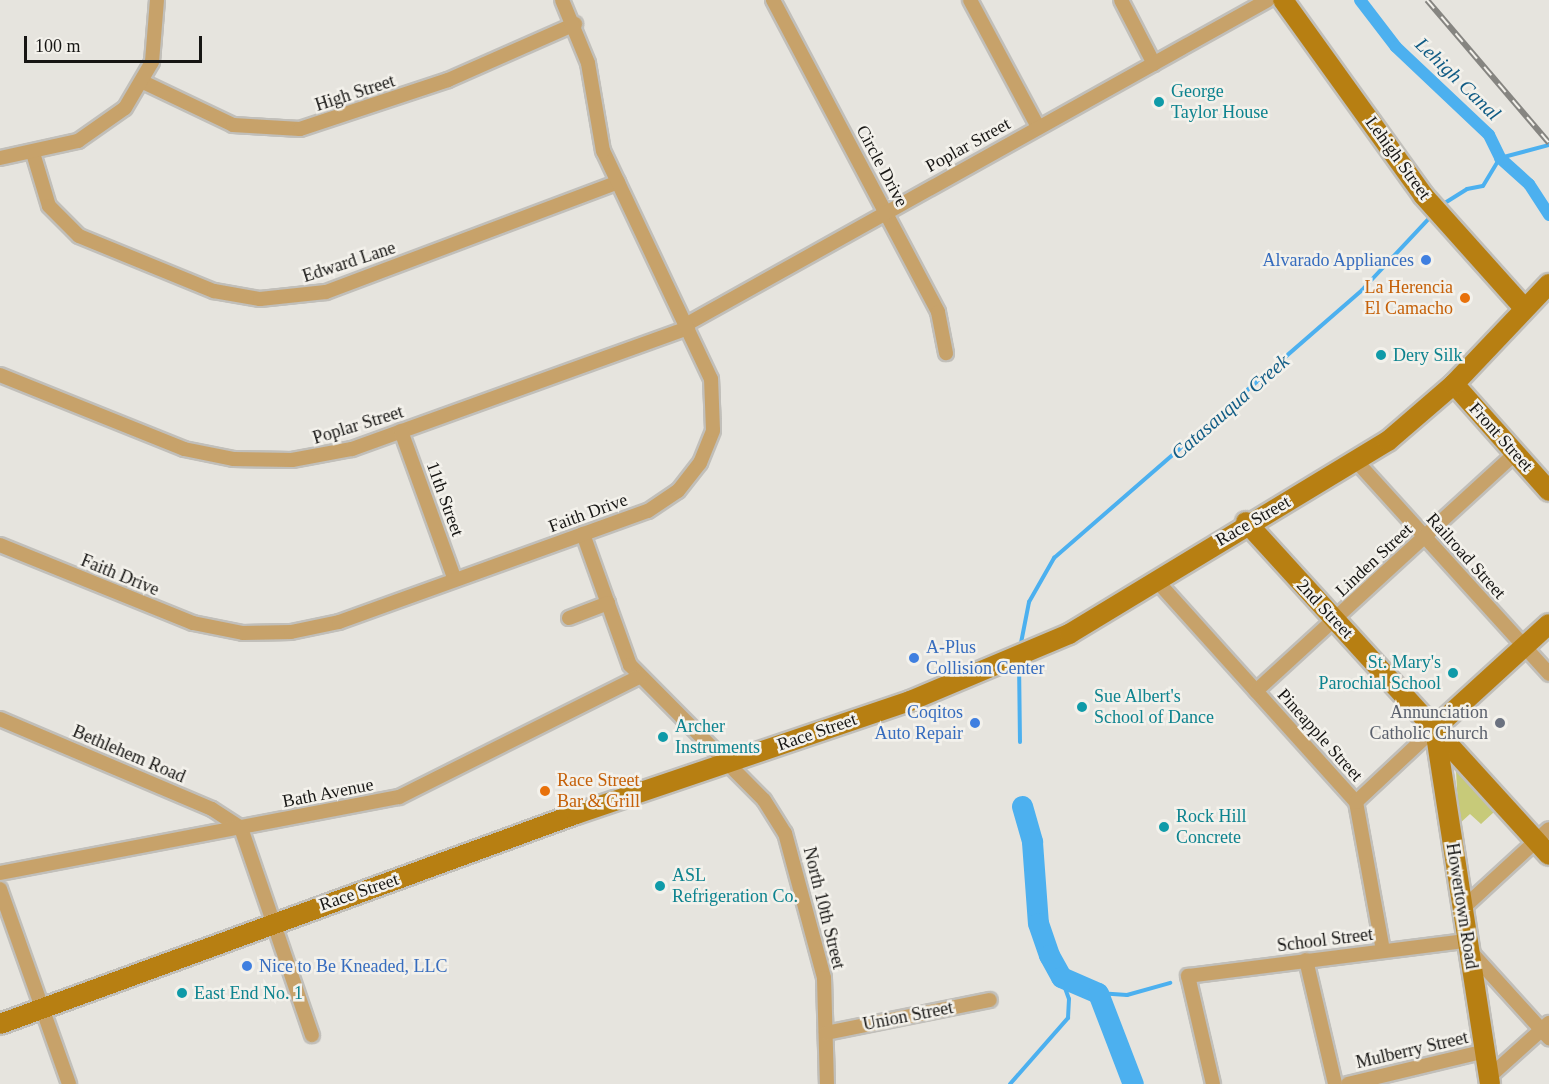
<!DOCTYPE html>
<style>
body{margin:0}
#map{position:relative;width:1549px;height:1084px;overflow:hidden;background:#e6e4de;font-family:"Times New Roman",serif}
div>[style]{position:absolute}
.green>*{inset:0;background:#c7ca79}
.stream>*{height:4px;margin:-2px;padding:0 2px;transform-origin:2px;border-radius:2px;background:#4cb0ef}
.canal>*{height:12px;margin:-6px;padding:0 6px;transform-origin:6px;border-radius:6px;background:#4cb0ef}
.river>*{height:21px;margin:-10.5px;padding:0 10.5px;transform-origin:10.5px;border-radius:10.5px;background:#4cb0ef}
.roads{filter:drop-shadow(2px 0 #c1bfba) drop-shadow(-2px 0 #c1bfba) drop-shadow(0 2px #c1bfba) drop-shadow(0 -2px #c1bfba)}
.street>*{height:14px;margin:-7px;padding:0 7px;transform-origin:7px;border-radius:7px;background:#c7a26a}
.secondary>*{height:20px;margin:-10px;padding:0 10px;transform-origin:10px;border-radius:10px;background:#b77f12}
.rail>*{height:6px;margin-top:-3px;transform-origin:0;background:repeating-linear-gradient(90deg,#f3f1eb 0 11px,#868581 0 22px);box-sizing:border-box;border-block:2px solid #868581}
.dots>*{width:16px;height:16px;translate:-50% -50%;box-sizing:border-box;border:3px solid #f3f1eb;border-radius:50%}
span{translate:-50% -50%;white-space:nowrap;text-align:center;line-height:1.15;-webkit-text-stroke:5px #f3f1eb;paint-order:stroke}
.culture-label{font-size:18px;color:#0d838f}
.left{translate:0 -50%;text-align:left}
.right{translate:-100% -50%;text-align:right}
.street-label{font-size:18px;color:#171614}
.shop-label{font-size:18px;color:#366cbe}
.food-label{font-size:18px;color:#c56008}
.worship-label{font-size:18px;color:#5b616d}
.water-label{font-size:20px;color:#115c85;font-style:italic}
.scale{position:absolute;left:24px;top:36px;width:178px;height:27px;box-sizing:border-box;border:3px solid #171614;border-top:0;padding-left:8px;font-size:18px;line-height:21px;white-space:nowrap;color:#171614;-webkit-text-stroke:4px #f3f1eb;paint-order:stroke}
</style>
<div id="map">
<div class="green">
<div style="clip-path:polygon(1456px 771px,1494px 812px,1481px 824px,1470px 814px,1459px 824px)"></div>
</div>
<div class="stream">
<div style="left:1440px;top:206px;width:32px;rotate:-32deg"></div>
<div style="left:1467px;top:189px;width:16px;rotate:-11deg"></div>
<div style="left:1483px;top:186px;width:33px;rotate:-59deg"></div>
<div style="left:1500px;top:158px;width:51px;rotate:-14.9deg"></div>
<div style="left:1020px;top:648px;width:47px;rotate:-78.9deg"></div>
<div style="left:1029px;top:602px;width:51px;rotate:-60.4deg"></div>
<div style="left:1054px;top:558px;width:408px;rotate:-41deg"></div>
<div style="left:1362px;top:290px;width:104px;rotate:-46.9deg"></div>
<div style="left:1019px;top:661px;width:81px;rotate:89.3deg"></div>
<div style="left:1098px;top:993px;width:29px;rotate:4deg"></div>
<div style="left:1127px;top:995px;width:45px;rotate:-15.6deg"></div>
<div style="left:1010px;top:1084px;width:88px;rotate:-48.7deg"></div>
<div style="left:1068px;top:1018px;width:19px;rotate:-87deg"></div>
<div style="left:1069px;top:999px;width:23px;rotate:-110deg"></div>
</div>
<div class="canal">
<div style="left:1360px;top:0;width:59px;rotate:52.5deg"></div>
<div style="left:1396px;top:47px;width:128px;rotate:43.4deg"></div>
<div style="left:1489px;top:135px;width:25px;rotate:64deg"></div>
<div style="left:1500px;top:158px;width:39px;rotate:42deg"></div>
<div style="left:1529px;top:184px;width:37px;rotate:57deg"></div>
</div>
<div class="river">
<div style="left:1022px;top:806px;width:37px;rotate:74deg"></div>
<div style="left:1032px;top:842px;width:81px;rotate:85.8deg"></div>
<div style="left:1038px;top:923px;width:34px;rotate:71deg"></div>
<div style="left:1049px;top:955px;width:25px;rotate:61deg"></div>
<div style="left:1061px;top:977px;width:40px;rotate:23.4deg"></div>
<div style="left:1098px;top:993px;width:97px;rotate:69deg"></div>
</div>
<div class="roads">
<div class="street">
<div style="left:773px;top:0;width:353px;rotate:62.1deg"></div>
<div style="left:938px;top:312px;width:42px;rotate:79deg"></div>
<div style="left:970px;top:0;width:144px;rotate:61.8deg"></div>
<div style="left:1121px;top:0;width:72px;rotate:62.7deg"></div>
<div style="left:143px;top:82px;width:100px;rotate:25.5deg"></div>
<div style="left:233px;top:125px;width:67px;rotate:3.4deg"></div>
<div style="left:300px;top:129px;width:156px;rotate:-18.3deg"></div>
<div style="left:448px;top:80px;width:139px;rotate:-23.8deg"></div>
<div style="left:33px;top:153px;width:55px;rotate:73.2deg"></div>
<div style="left:49px;top:206px;width:42px;rotate:45deg"></div>
<div style="left:79px;top:236px;width:146px;rotate:22.2deg"></div>
<div style="left:214px;top:291px;width:47px;rotate:9.9deg"></div>
<div style="left:260px;top:299px;width:66px;rotate:-6.1deg"></div>
<div style="left:326px;top:292px;width:312px;rotate:-20.6deg"></div>
<div style="left:0;top:158px;width:80px;rotate:-12.3deg"></div>
<div style="left:78px;top:141px;width:57px;rotate:-35.1deg"></div>
<div style="left:125px;top:108px;width:53px;rotate:-59.6deg"></div>
<div style="left:152px;top:62px;width:62px;rotate:-85.4deg"></div>
<div style="left:687px;top:324px;width:665px;rotate:-29.15deg"></div>
<div style="left:0;top:375px;width:198px;rotate:21.9deg"></div>
<div style="left:184px;top:449px;width:50px;rotate:11.5deg"></div>
<div style="left:233px;top:459px;width:59px;rotate:1deg"></div>
<div style="left:292px;top:460px;width:61px;rotate:-10.4deg"></div>
<div style="left:352px;top:449px;width:357px;rotate:-19.8deg"></div>
<div style="left:401px;top:431px;width:158px;rotate:70.1deg"></div>
<div style="left:1357px;top:462px;width:286px;rotate:47.8deg"></div>
<div style="left:583px;top:534px;width:139px;rotate:70.3deg"></div>
<div style="left:630px;top:665px;width:190px;rotate:45.2deg"></div>
<div style="left:764px;top:800px;width:39px;rotate:58deg"></div>
<div style="left:785px;top:833px;width:150px;rotate:74.9deg"></div>
<div style="left:824px;top:978px;width:106px;rotate:88.4deg"></div>
<div style="left:0;top:545px;width:208px;rotate:22deg"></div>
<div style="left:193px;top:623px;width:51px;rotate:11.3deg"></div>
<div style="left:243px;top:633px;width:48px;rotate:-1.2deg"></div>
<div style="left:291px;top:632px;width:49px;rotate:-11.8deg"></div>
<div style="left:339px;top:622px;width:328px;rotate:-19.8deg"></div>
<div style="left:648px;top:511px;width:36px;rotate:-34deg"></div>
<div style="left:678px;top:491px;width:36px;rotate:-52deg"></div>
<div style="left:700px;top:463px;width:35px;rotate:-68deg"></div>
<div style="left:713px;top:430px;width:51px;rotate:-92.2deg"></div>
<div style="left:711px;top:379px;width:252px;rotate:-115.3deg"></div>
<div style="left:603px;top:151px;width:89px;rotate:-99.7deg"></div>
<div style="left:588px;top:63px;width:68px;rotate:-112.4deg"></div>
<div style="left:1156px;top:580px;width:299px;rotate:48deg"></div>
<div style="left:1356px;top:802px;width:151px;rotate:79.7deg"></div>
<div style="left:569px;top:618px;width:42px;rotate:-21deg"></div>
<div style="left:1256px;top:691px;width:352px;rotate:-42.5deg"></div>
<div style="left:0;top:719px;width:230px;rotate:23deg"></div>
<div style="left:212px;top:809px;width:35px;rotate:33deg"></div>
<div style="left:241px;top:828px;width:219px;rotate:71.1deg"></div>
<div style="left:1356px;top:802px;width:108px;rotate:-43.1deg"></div>
<div style="left:0;top:873px;width:406px;rotate:-10.8deg"></div>
<div style="left:399px;top:797px;width:268px;rotate:-26.6deg"></div>
<div style="left:0;top:889px;width:207px;rotate:70.5deg"></div>
<div style="left:1462px;top:909px;width:118px;rotate:-42.6deg"></div>
<div style="left:1470px;top:951px;width:118px;rotate:47.8deg"></div>
<div style="left:1306px;top:960px;width:127px;rotate:76.8deg"></div>
<div style="left:826px;top:1033px;width:167px;rotate:-11.4deg"></div>
<div style="left:1489px;top:1077px;width:81px;rotate:-42deg"></div>
<div style="left:1213px;top:1084px;width:111px;rotate:-103deg"></div>
<div style="left:1188px;top:976px;width:281px;rotate:-7.2deg"></div>
<div style="left:1348px;top:1084px;width:141px;rotate:-13.5deg"></div>
</div>
<div class="secondary">
<div style="left:1283px;top:0;width:240px;rotate:54.3deg"></div>
<div style="left:1423px;top:195px;width:152px;rotate:48.2deg"></div>
<div style="left:1454px;top:384px;width:143px;rotate:48.4deg"></div>
<div style="left:1246px;top:522px;width:450px;rotate:47.7deg"></div>
<div style="left:0;top:1024px;width:613px;rotate:-20.03deg"></div>
<div style="left:576px;top:814px;width:353px;rotate:-18.7deg"></div>
<div style="left:910px;top:701px;width:173px;rotate:-22.8deg"></div>
<div style="left:1069px;top:634px;width:373px;rotate:-31.2deg"></div>
<div style="left:1388px;top:441px;width:87px;rotate:-40.8deg"></div>
<div style="left:1454px;top:384px;width:138px;rotate:-46.5deg"></div>
<div style="left:1490px;top:1084px;width:360px;rotate:-98.8deg"></div>
<div style="left:1435px;top:728px;width:154px;rotate:-42.4deg"></div>
</div>
</div>
<div class="rail">
<div style="left:1427px;top:0;width:188px;rotate:49.5deg"></div>
</div>
<div class="dots">
<div style="left:1159px;top:102px;background:#0f9aa8"></div>
<div style="left:1426px;top:260px;background:#3f7fe0"></div>
<div style="left:1465px;top:298px;background:#e8710a"></div>
<div style="left:1381px;top:355px;background:#0f9aa8"></div>
<div style="left:914px;top:658px;background:#3f7fe0"></div>
<div style="left:1453px;top:673px;background:#0f9aa8"></div>
<div style="left:1082px;top:707px;background:#0f9aa8"></div>
<div style="left:975px;top:723px;background:#3f7fe0"></div>
<div style="left:1500px;top:723px;background:#6b7280"></div>
<div style="left:663px;top:737px;background:#0f9aa8"></div>
<div style="left:545px;top:791px;background:#e8710a"></div>
<div style="left:1164px;top:827px;background:#0f9aa8"></div>
<div style="left:660px;top:886px;background:#0f9aa8"></div>
<div style="left:247px;top:966px;background:#3f7fe0"></div>
<div style="left:182px;top:993px;background:#0f9aa8"></div>
</div>
<div class="culture-label">
<span class="left" style="left:1171px;top:102px">George<br>Taylor House</span>
<span class="left" style="left:1393px;top:355px">Dery Silk</span>
<span class="right" style="left:1441px;top:673px">St. Mary's<br>Parochial School</span>
<span class="left" style="left:1094px;top:707px">Sue Albert's<br>School of Dance</span>
<span class="left" style="left:675px;top:737px">Archer<br>Instruments</span>
<span class="left" style="left:1176px;top:827px">Rock Hill<br>Concrete</span>
<span class="left" style="left:672px;top:886px">ASL<br>Refrigeration Co.</span>
<span class="left" style="left:194px;top:993px">East End No. 1</span>
</div>
<div class="street-label">
<span style="left:355px;top:93px;rotate:-18deg">High Street</span>
<span style="left:968px;top:145px;rotate:-29deg">Poplar Street</span>
<span style="left:1398px;top:158px;rotate:54deg">Lehigh Street</span>
<span style="left:882px;top:166px;rotate:62deg">Circle Drive</span>
<span style="left:349px;top:262px;rotate:-18deg">Edward Lane</span>
<span style="left:358px;top:425px;rotate:-17deg">Poplar Street</span>
<span style="left:1501px;top:437px;rotate:48deg">Front Street</span>
<span style="left:445px;top:499px;rotate:70deg">11th Street</span>
<span style="left:588px;top:513px;rotate:-20deg">Faith Drive</span>
<span style="left:1253px;top:521px;rotate:-30deg">Race Street</span>
<span style="left:1466px;top:556px;rotate:48deg">Railroad Street</span>
<span style="left:1374px;top:560px;rotate:-43deg">Linden Street</span>
<span style="left:120px;top:575px;rotate:22deg">Faith Drive</span>
<span style="left:1325px;top:609px;rotate:47deg">2nd Street</span>
<span style="left:817px;top:732px;rotate:-19deg">Race Street</span>
<span style="left:1320px;top:735px;rotate:48deg">Pineapple Street</span>
<span style="left:129px;top:754px;rotate:23deg">Bethlehem Road</span>
<span style="left:328px;top:793px;rotate:-11deg">Bath Avenue</span>
<span style="left:359px;top:892px;rotate:-19deg">Race Street</span>
<span style="left:1462px;top:906px;rotate:81deg">Howertown Road</span>
<span style="left:824px;top:908px;rotate:76deg">North 10th Street</span>
<span style="left:1325px;top:940px;rotate:-7deg">School Street</span>
<span style="left:908px;top:1016px;rotate:-11deg">Union Street</span>
<span style="left:1412px;top:1050px;rotate:-13deg">Mulberry Street</span>
</div>
<div class="shop-label">
<span class="right" style="left:1414px;top:260px">Alvarado Appliances</span>
<span class="left" style="left:926px;top:658px">A-Plus<br>Collision Center</span>
<span class="right" style="left:963px;top:723px">Coqitos<br>Auto Repair</span>
<span class="left" style="left:259px;top:966px">Nice to Be Kneaded, LLC</span>
</div>
<div class="food-label">
<span class="right" style="left:1453px;top:298px">La Herencia<br>El Camacho</span>
<span class="left" style="left:557px;top:791px">Race Street<br>Bar &amp; Grill</span>
</div>
<div class="worship-label">
<span class="right" style="left:1488px;top:723px">Annunciation<br>Catholic Church</span>
</div>
<div class="water-label">
<span style="left:1458px;top:79px;rotate:44deg">Lehigh Canal</span>
<span style="left:1230px;top:407px;rotate:-41deg">Catasauqua Creek</span>
</div>
<div class="scale">100 m</div>
</div>
